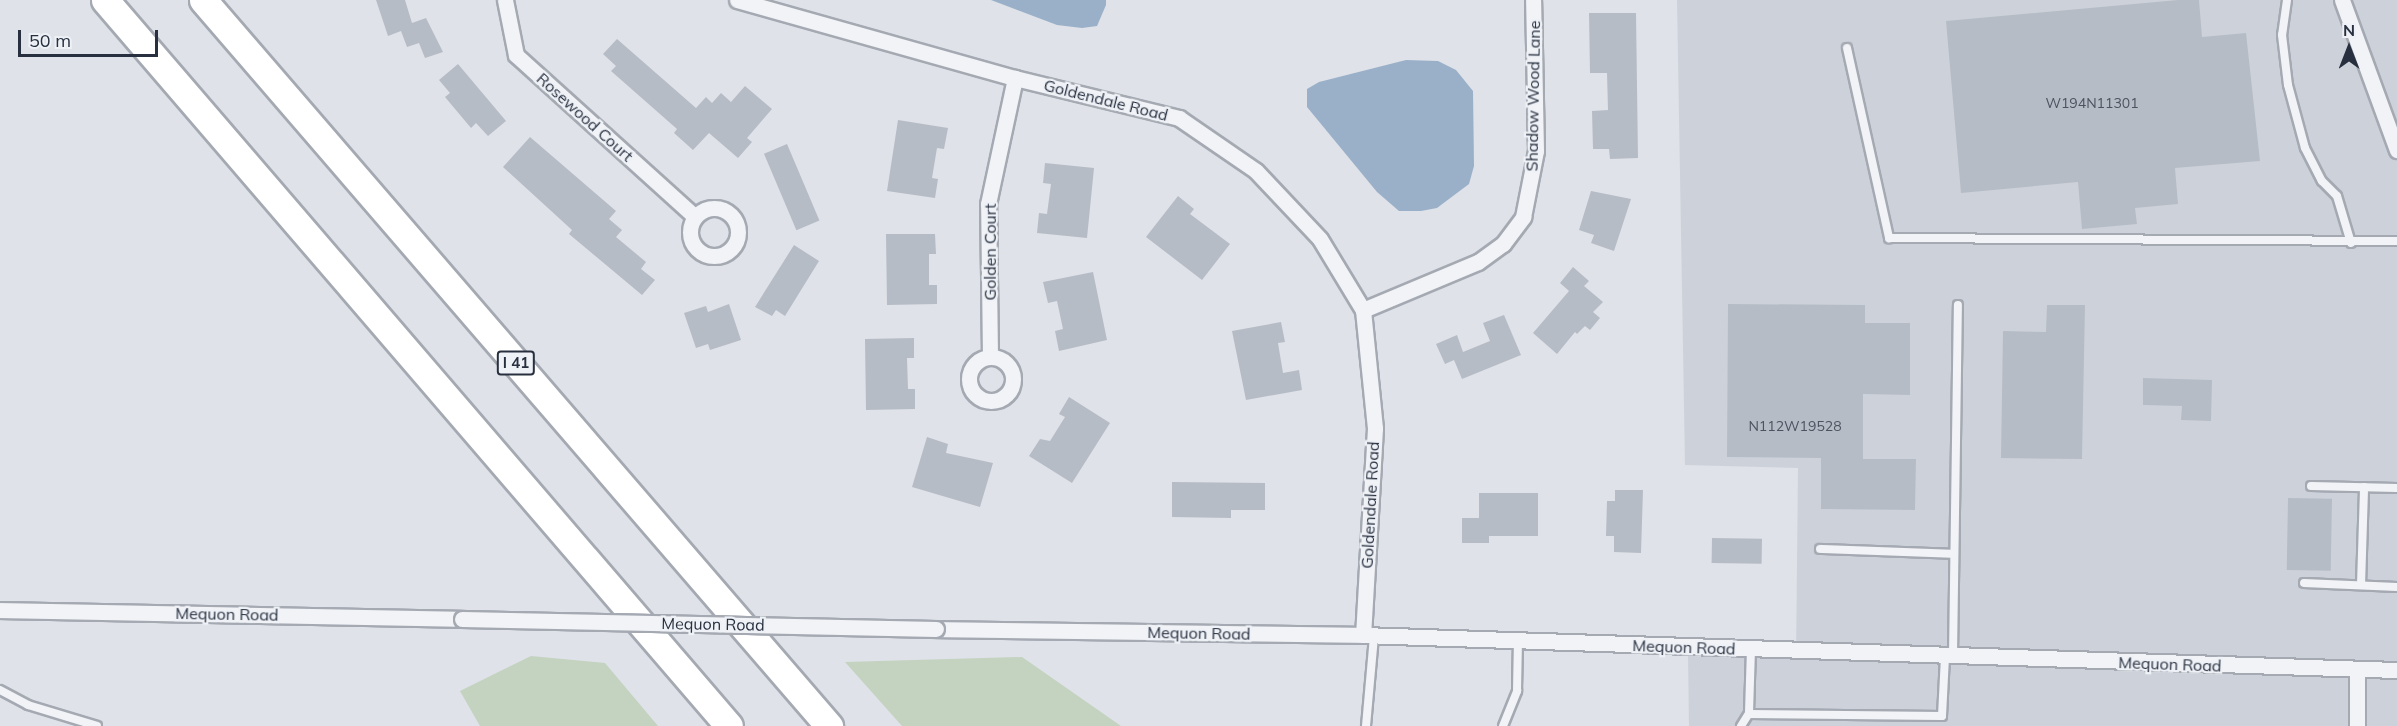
<!DOCTYPE html>
<style>
body{margin:0}
#map{position:relative;width:2397px;height:726px;overflow:hidden;background:#dfe2e8;font-family:Mulish,sans-serif}
div>[style]{position:absolute}
.built>*{inset:0;background:#cdd2da}
.green>*{inset:0;background:#c4d2c0}
.water>*{inset:0;background:#9ab0c9}
.building>*{inset:0;background:#b6bcc5;transform-origin:0 0}
.roads{filter:drop-shadow(2px 0 #a4a9b2) drop-shadow(-2px 0 #a4a9b2) drop-shadow(0 2px #a4a9b2) drop-shadow(0 -2px #a4a9b2)}
.service>*{height:8px;margin:-4px;padding:0 4px;transform-origin:4px;border-radius:4px;background:#f2f3f7}
.minor>*{height:15px;margin:-7.5px;padding:0 7.5px;transform-origin:7.5px;border-radius:7.5px;background:#f2f3f7}
.minor>.ring{margin:-7.5px;padding:0;box-sizing:content-box;background:none;border:15px solid #f2f3f7;border-radius:50%}
.motorway>*{height:27px;margin:-13.5px;padding:0 13.5px;transform-origin:13.5px;border-radius:13.5px;background:#fff}
.bridges{filter:drop-shadow(2px 0 #a4a9b2) drop-shadow(-2px 0 #a4a9b2) drop-shadow(0 2px #a4a9b2) drop-shadow(0 -2px #a4a9b2)}
.minor-bridge>*{height:15px;margin:-7.5px;padding:0 7.5px;transform-origin:7.5px;border-radius:7.5px;background:#f2f3f7}
span{translate:-50% -50%;white-space:nowrap;text-align:center;line-height:1.15;-webkit-text-stroke:4.5px #eef1f6;paint-order:stroke}
.number-label{font-size:14px;color:#4c5360}
.number-label span{-webkit-text-stroke-width:0}
.shield-label span{padding:2px 4px;background:#eef1f6;border:2px solid;border-radius:4px;-webkit-text-stroke-width:0}
.shield-label{font-size:15px;color:#28303f;font-weight:700}
.street-label{font-size:16px;color:#28303f}
.north{position:absolute;left:2319px;top:18px;width:60px;height:60px;-webkit-text-stroke:4px #eef1f6;paint-order:stroke;rotate:0deg;font-size:16px;font-weight:700;line-height:24px;text-align:center;color:#28303f}
.north::after{content:'';display:block;margin:auto;width:21px;height:27px;background:#28303f;clip-path:polygon(50% 0,100% 100%,50% 72%,0 100%)}
.scale{position:absolute;left:18px;top:30px;width:140px;height:27px;box-sizing:border-box;border:3px solid #28303f;border-top:0;padding-left:8px;font-size:18px;line-height:21px;white-space:nowrap;color:#28303f;-webkit-text-stroke:4px #eef1f6;paint-order:stroke}
</style>
<div id="map">
<div class="built">
<div style="clip-path:polygon(1677px 0,2397px 0,2397px 726px,1689px 726px,1688px 656px,1796px 657px,1798px 468px,1685px 465px)"></div>
</div>
<div class="green">
<div style="clip-path:polygon(531px 656px,605px 663px,658px 726px,480px 726px,460px 691px)"></div>
<div style="clip-path:polygon(1022px 657px,1121px 726px,902px 726px,845px 662px)"></div>
</div>
<div class="water">
<div style="clip-path:polygon(991px 0,1106px 0,1106px 5px,1097px 26px,1082px 28px,1057px 25px)"></div>
<div style="clip-path:polygon(1406px 60px,1438px 61px,1456px 70px,1473px 91px,1474px 166px,1469px 184px,1437px 208px,1421px 211px,1399px 211px,1377px 192px,1307px 107px,1307px 89px,1319px 82px)"></div>
</div>
<div class="building">
<div style="clip-path:polygon(376px 0,405px 0,412px 23px,426px 18px,443px 52px,425px 58px,419px 43px,407px 47px,401px 31px,388px 36px)"></div>
<div style="clip-path:polygon(2178px 0,2199px 0,2202px 37px,2246px 33px,2260px 161px,2175px 168px,2178px 204px,2135px 208px,2137px 224px,2082px 229px,2078px 182px,1961px 193px,1946px 21px)"></div>
<div style="clip-path:polygon(1589px 13px,1636px 13px,1638px 158px,1610px 159px,1609px 149px,1593px 149px,1592px 111px,1608px 110px,1607px 73px,1590px 73px)"></div>
<div style="clip-path:polygon(617px 39px,696px 108px,706px 97px,712px 103px,721px 93px,731px 102px,745px 86px,772px 109px,747px 138px,752px 142px,738px 158px,709px 133px,693px 150px,674px 133px,677px 129px,611px 71px,616px 66px,603px 54px)"></div>
<div style="clip-path:polygon(458px 64px,506px 121px,488px 136px,476px 123px,471px 128px,445px 97px,450px 93px,439px 80px)"></div>
<div style="clip-path:polygon(898px 120px,948px 128px,944px 149px,937px 148px,932px 178px,938px 179px,935px 198px,887px 191px)"></div>
<div style="clip-path:polygon(530px 137px,616px 211px,609px 219px,622px 230px,616px 237px,646px 262px,641px 269px,655px 280px,642px 295px,569px 234px,572px 230px,503px 167px)"></div>
<div style="left:787px;top:144px;width:83px;height:25px;rotate:67deg"></div>
<div style="clip-path:polygon(1045px 163px,1094px 168px,1087px 238px,1037px 233px,1039px 213px,1047px 214px,1051px 184px,1043px 183px)"></div>
<div style="clip-path:polygon(1591px 191px,1631px 199px,1614px 251px,1591px 243px,1594px 235px,1579px 230px)"></div>
<div style="clip-path:polygon(1178px 196px,1194px 209px,1190px 214px,1230px 244px,1202px 280px,1146px 237px)"></div>
<div style="clip-path:polygon(886px 234px,935px 234px,936px 254px,929px 254px,929px 285px,937px 285px,937px 304px,887px 305px)"></div>
<div style="clip-path:polygon(794px 245px,819px 261px,785px 316px,776px 310px,772px 316px,755px 307px)"></div>
<div style="clip-path:polygon(1573px 267px,1589px 281px,1584px 286px,1603px 302px,1593px 312px,1600px 318px,1590px 330px,1585px 326px,1577px 334px,1575px 332px,1557px 354px,1533px 333px,1569px 291px,1560px 283px)"></div>
<div style="clip-path:polygon(1093px 272px,1107px 340px,1059px 351px,1055px 331px,1063px 329px,1057px 301px,1048px 303px,1043px 282px)"></div>
<div style="clip-path:polygon(729px 304px,741px 340px,710px 350px,708px 344px,696px 348px,684px 313px,706px 306px,708px 312px)"></div>
<div style="clip-path:polygon(1728px 304px,1865px 305px,1865px 323px,1910px 323px,1910px 395px,1863px 394px,1863px 459px,1916px 459px,1915px 510px,1821px 509px,1821px 458px,1727px 457px)"></div>
<div style="clip-path:polygon(2047px 305px,2085px 305px,2082px 459px,2001px 458px,2003px 331px,2046px 332px)"></div>
<div style="clip-path:polygon(1504px 315px,1521px 355px,1462px 379px,1454px 360px,1445px 364px,1436px 344px,1457px 335px,1463px 352px,1490px 341px,1483px 323px)"></div>
<div style="clip-path:polygon(1281px 322px,1285px 342px,1278px 343px,1283px 373px,1299px 370px,1302px 390px,1246px 400px,1232px 331px)"></div>
<div style="clip-path:polygon(914px 338px,914px 358px,907px 358px,908px 389px,915px 389px,915px 409px,866px 410px,865px 339px)"></div>
<div style="clip-path:polygon(2143px 378px,2212px 380px,2211px 421px,2181px 420px,2182px 406px,2143px 405px)"></div>
<div style="clip-path:polygon(1069px 397px,1110px 423px,1072px 483px,1029px 456px,1040px 439px,1050px 441px,1065px 417px,1059px 414px)"></div>
<div style="clip-path:polygon(927px 437px,948px 444px,946px 453px,993px 463px,980px 507px,912px 487px)"></div>
<div style="clip-path:polygon(1172px 482px,1265px 483px,1265px 510px,1231px 510px,1231px 518px,1172px 517px)"></div>
<div style="clip-path:polygon(1615px 490px,1643px 490px,1641px 553px,1614px 552px,1614px 536px,1606px 536px,1607px 501px,1615px 501px)"></div>
<div style="clip-path:polygon(1479px 493px,1538px 493px,1538px 536px,1489px 536px,1489px 543px,1462px 543px,1462px 518px,1479px 518px)"></div>
<div style="left:2288px;top:498px;width:44px;height:72px;rotate:1deg"></div>
<div style="left:1712px;top:538px;width:50px;height:25px;rotate:1deg"></div>
</div>
<div class="roads">
<div class="service">
<div style="left:2287px;top:0;width:35px;rotate:98deg"></div>
<div style="left:2282px;top:35px;width:50px;rotate:83.2deg"></div>
<div style="left:2288px;top:85px;width:65px;rotate:74.9deg"></div>
<div style="left:2305px;top:148px;width:37px;rotate:63deg"></div>
<div style="left:2322px;top:181px;width:21px;rotate:45deg"></div>
<div style="left:2337px;top:196px;width:49px;rotate:73.4deg"></div>
<div style="left:1847px;top:48px;width:195px;rotate:77.5deg"></div>
<div style="left:1889px;top:238px;width:508px;rotate:0.34deg"></div>
<div style="left:2311px;top:486px;width:86px;rotate:1.3deg"></div>
<div style="left:1820px;top:549px;width:134px;rotate:2.1deg"></div>
<div style="left:2304px;top:583px;width:93px;rotate:2.5deg"></div>
<div style="left:2361px;top:585px;width:98px;rotate:-88.2deg"></div>
<div style="left:1751px;top:649px;width:65px;rotate:91.8deg"></div>
<div style="left:1749px;top:714px;width:193px;rotate:0.6deg"></div>
<div style="left:1942px;top:716px;width:60px;rotate:-87.1deg"></div>
<div style="left:1953px;top:656px;width:351px;rotate:-89.2deg"></div>
<div style="left:0;top:690px;width:32px;rotate:28deg"></div>
<div style="left:28px;top:705px;width:72px;rotate:16.9deg"></div>
<div style="left:1366px;top:726px;width:90px;rotate:-84.9deg"></div>
<div style="left:1503px;top:726px;width:38px;rotate:-68deg"></div>
<div style="left:1517px;top:691px;width:50px;rotate:-88.9deg"></div>
<div style="left:1741px;top:726px;width:15px;rotate:-58deg"></div>
</div>
<div class="minor">
<div style="left:505px;top:0;width:56px;rotate:78.7deg"></div>
<div style="left:516px;top:55px;width:241px;rotate:42.1deg"></div>
<div style="left:737px;top:0;width:289px;rotate:15.7deg"></div>
<div style="left:1015px;top:78px;width:169px;rotate:13.7deg"></div>
<div style="left:1179px;top:118px;width:93px;rotate:34.5deg"></div>
<div style="left:1256px;top:171px;width:93px;rotate:46.7deg"></div>
<div style="left:1320px;top:239px;width:83px;rotate:58.8deg"></div>
<div style="left:1363px;top:310px;width:119px;rotate:84.2deg"></div>
<div style="left:1375px;top:428px;width:207px;rotate:93.3deg"></div>
<div style="left:2342px;top:0;width:160px;rotate:69.9deg"></div>
<div class="ring" style="left:690px;top:208px;width:33px;height:33px"></div>
<div style="left:1363px;top:310px;width:125px;rotate:-22.7deg"></div>
<div style="left:1478px;top:262px;width:31px;rotate:-36deg"></div>
<div style="left:1503px;top:244px;width:34px;rotate:-53deg"></div>
<div style="left:1523px;top:217px;width:67px;rotate:-78.9deg"></div>
<div style="left:1536px;top:151px;width:151px;rotate:-91.1deg"></div>
<div class="ring" style="left:969px;top:357px;width:29px;height:29px"></div>
<div style="left:990px;top:357px;width:153px;rotate:-90.7deg"></div>
<div style="left:988px;top:204px;width:129px;rotate:-77.9deg"></div>
<div style="left:0;top:610px;width:462px;rotate:1.1deg"></div>
<div style="left:936px;top:629px;width:427px;rotate:0.8deg"></div>
<div style="left:1363px;top:635px;width:1035px;rotate:1.94deg"></div>
<div style="left:2357px;top:726px;width:56px;rotate:-90deg"></div>
</div>
<div class="motorway">
<div style="left:105px;top:0;width:957px;rotate:49.32deg"></div>
<div style="left:203px;top:0;width:959px;rotate:49.23deg"></div>
</div>
</div>
<div class="bridges">
<div class="minor-bridge">
<div style="left:462px;top:619px;width:474px;rotate:1.2deg"></div>
</div>
</div>
<div class="number-label">
<span style="left:2092px;top:103px">W194N11301</span>
<span style="left:1795px;top:426px">N112W19528</span>
</div>
<div class="shield-label">
<span style="left:516px;top:363px">I 41</span>
</div>
<div class="street-label">
<span style="left:1533px;top:96px;rotate:-89deg">Shadow Wood Lane</span>
<span style="left:1106px;top:100px;rotate:14deg">Goldendale Road</span>
<span style="left:585px;top:117px;rotate:42deg">Rosewood Court</span>
<span style="left:990px;top:252px;rotate:-90deg">Golden Court</span>
<span style="left:1370px;top:505px;rotate:-87deg">Goldendale Road</span>
<span style="left:227px;top:614px;rotate:1deg">Mequon Road</span>
<span style="left:713px;top:624px;rotate:1deg">Mequon Road</span>
<span style="left:1199px;top:633px;rotate:1deg">Mequon Road</span>
<span style="left:1684px;top:647px;rotate:2deg">Mequon Road</span>
<span style="left:2170px;top:664px;rotate:2deg">Mequon Road</span>
</div>
<div class="north">N</div>
<div class="scale">50 m</div>
</div>
